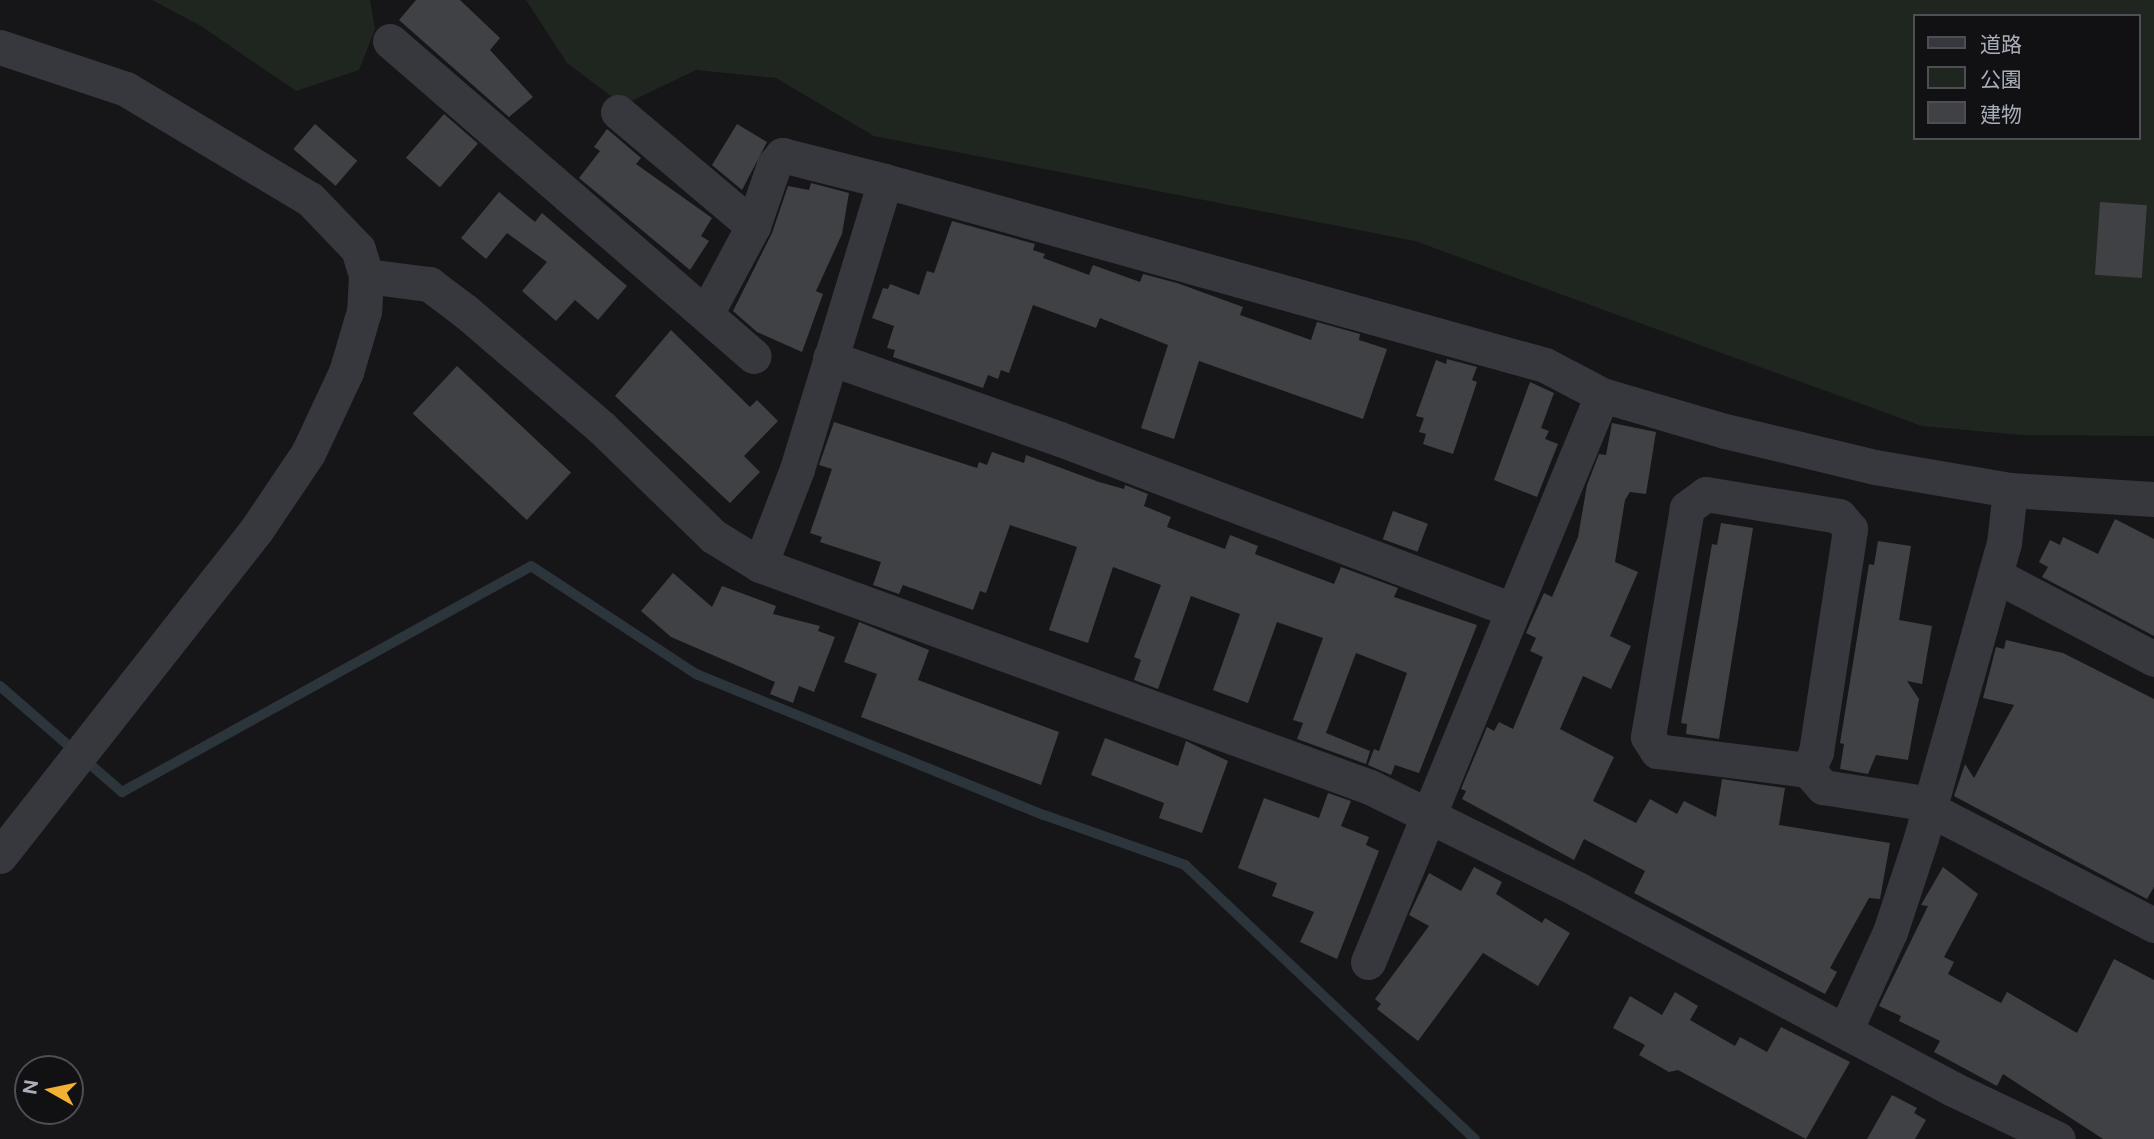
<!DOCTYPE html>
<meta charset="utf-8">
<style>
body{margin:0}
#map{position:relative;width:2154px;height:1139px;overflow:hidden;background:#161618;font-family:"Public Sans","Noto Sans JP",sans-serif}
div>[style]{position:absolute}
.green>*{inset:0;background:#1e261f}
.stream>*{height:10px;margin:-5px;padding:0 5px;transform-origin:5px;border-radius:5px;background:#2c353c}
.building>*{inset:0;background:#404145;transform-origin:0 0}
.minor>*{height:35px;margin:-17.5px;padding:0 17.5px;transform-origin:17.5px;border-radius:17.5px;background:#37383d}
span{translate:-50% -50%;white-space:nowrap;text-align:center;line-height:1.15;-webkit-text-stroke:6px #111113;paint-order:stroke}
.legend{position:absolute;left:1913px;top:14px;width:228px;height:126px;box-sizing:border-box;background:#111113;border:2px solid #4d4f55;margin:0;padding:9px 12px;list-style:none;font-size:21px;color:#a8adb8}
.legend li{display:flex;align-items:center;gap:14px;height:35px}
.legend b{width:35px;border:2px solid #4d4f55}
.north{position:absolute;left:14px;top:1055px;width:70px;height:70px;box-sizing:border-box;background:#111113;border:2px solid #4d4f55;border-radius:50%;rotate:279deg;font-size:19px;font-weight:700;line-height:28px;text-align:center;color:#a8adb8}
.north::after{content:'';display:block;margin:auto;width:24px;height:32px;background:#f2b134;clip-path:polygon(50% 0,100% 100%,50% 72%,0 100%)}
</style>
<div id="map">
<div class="green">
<div style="clip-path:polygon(152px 0,370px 0,375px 29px,359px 70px,296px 91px,201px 26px)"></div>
<div style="clip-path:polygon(evenodd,526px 0,2154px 0,2154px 436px,2022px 435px,1922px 426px,1415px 241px,874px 136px,776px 78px,696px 70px,623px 105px,567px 63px,526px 0,1914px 16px,2138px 16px,2138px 138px,1914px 138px,1914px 16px)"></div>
</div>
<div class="stream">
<div style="left:0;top:686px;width:162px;rotate:41deg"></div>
<div style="left:122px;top:792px;width:467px;rotate:-28.9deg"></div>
<div style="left:531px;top:566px;width:197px;rotate:33.2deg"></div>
<div style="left:696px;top:674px;width:375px;rotate:22.1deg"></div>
<div style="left:1044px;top:815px;width:150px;rotate:19.5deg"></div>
<div style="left:1185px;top:865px;width:399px;rotate:43.4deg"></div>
</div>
<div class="building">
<div style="clip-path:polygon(416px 0,460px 0,500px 38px,490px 50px,533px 97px,509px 117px,399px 20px)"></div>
<div style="left:444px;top:114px;width:45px;height:58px;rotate:41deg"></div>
<div style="left:315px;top:124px;width:56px;height:33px;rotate:41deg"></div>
<div style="clip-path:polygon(737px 124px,767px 142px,742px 190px,712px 165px)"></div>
<div style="clip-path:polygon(607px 129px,641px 158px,636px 164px,712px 218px,701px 236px,709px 241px,690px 270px,579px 178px,600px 151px,594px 147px)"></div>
<div style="clip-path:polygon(811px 183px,849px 193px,842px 234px,816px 291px,823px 294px,802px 352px,757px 332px,733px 311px,772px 233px,788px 186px,809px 190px)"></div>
<div style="clip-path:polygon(499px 192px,535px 222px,542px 213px,627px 286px,598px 320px,575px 300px,556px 321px,522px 291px,547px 262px,507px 233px,486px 259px,461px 238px)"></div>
<div style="left:2100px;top:202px;width:47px;height:73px;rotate:4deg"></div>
<div style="clip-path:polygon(952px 221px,1035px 244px,1033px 250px,1045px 254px,1043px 258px,1089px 275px,1093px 265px,1140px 282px,1143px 274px,1177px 283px,1243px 307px,1240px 315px,1311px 340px,1317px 322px,1360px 334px,1359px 340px,1387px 349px,1363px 419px,1199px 361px,1174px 439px,1141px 428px,1168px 345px,1100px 318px,1096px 328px,1033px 305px,1009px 373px,1001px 370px,998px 379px,988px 375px,983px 388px,893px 357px,895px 350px,887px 348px,894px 326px,872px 318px,883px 288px,888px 289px,890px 284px,919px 295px,927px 271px,934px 273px)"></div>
<div style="clip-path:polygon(671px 330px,750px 407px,757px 400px,778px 421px,744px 456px,760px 472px,730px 503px,615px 396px)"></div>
<div style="clip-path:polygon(1447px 359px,1477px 367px,1472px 380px,1477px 382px,1453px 454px,1423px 444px,1426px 434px,1419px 432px,1424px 418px,1416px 416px,1436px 360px,1446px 364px)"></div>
<div style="left:457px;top:366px;width:156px;height:65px;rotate:43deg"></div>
<div style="clip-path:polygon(1530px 382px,1554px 393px,1541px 428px,1549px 431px,1545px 439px,1558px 444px,1537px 497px,1494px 480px)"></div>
<div style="clip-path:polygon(834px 422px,977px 468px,979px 462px,987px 465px,992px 452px,1024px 463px,1026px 455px,1099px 482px,1124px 489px,1125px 485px,1148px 494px,1144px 506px,1171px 517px,1167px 527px,1180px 532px,1225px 549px,1230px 535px,1258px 546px,1255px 554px,1334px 584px,1341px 567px,1398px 588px,1394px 597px,1477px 625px,1419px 773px,1395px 765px,1391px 775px,1368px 765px,1374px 749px,1379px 751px,1407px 673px,1356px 653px,1326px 733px,1370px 751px,1366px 764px,1297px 739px,1303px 723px,1293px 720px,1323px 638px,1277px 622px,1248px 703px,1213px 690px,1240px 614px,1191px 596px,1158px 689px,1134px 680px,1141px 660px,1134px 657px,1161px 585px,1113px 567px,1088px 643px,1049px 630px,1077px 547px,1010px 525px,986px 593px,980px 591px,973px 610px,903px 585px,899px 594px,873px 585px,881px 562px,820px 542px,822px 537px,810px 533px,832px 469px,819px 465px)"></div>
<div style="clip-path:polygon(1612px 423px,1656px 432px,1646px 494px,1630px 492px,1625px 500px,1615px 562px,1638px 572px,1610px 636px,1631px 646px,1611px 689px,1583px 676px,1560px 729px,1614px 757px,1593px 801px,1636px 823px,1650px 799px,1677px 814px,1684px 801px,1716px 817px,1722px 779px,1785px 788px,1779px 825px,1890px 843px,1880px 899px,1869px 898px,1830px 968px,1837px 972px,1825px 994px,1634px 893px,1645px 871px,1584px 839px,1574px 860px,1462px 799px,1466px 791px,1461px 789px,1487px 727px,1494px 731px,1499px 722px,1513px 729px,1543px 657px,1530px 651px,1536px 638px,1526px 633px,1544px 593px,1552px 597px,1578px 537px,1587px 485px,1599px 454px,1606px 455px)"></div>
<div style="left:1393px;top:511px;width:37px;height:30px;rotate:20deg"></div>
<div style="clip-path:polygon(2115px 519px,2154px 539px,2154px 636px,2042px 577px,2048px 567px,2039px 562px,2050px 540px,2060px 545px,2063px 537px,2098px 554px)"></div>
<div style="clip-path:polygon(1721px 523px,1753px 528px,1719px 739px,1686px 734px,1687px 724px,1681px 723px,1712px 544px,1717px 545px)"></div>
<div style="clip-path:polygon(1878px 541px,1911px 546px,1899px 620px,1932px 626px,1922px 684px,1907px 681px,1919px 699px,1908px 760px,1876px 755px,1868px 774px,1840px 769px,1844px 744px,1840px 743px,1869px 564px,1874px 565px)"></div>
<div style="clip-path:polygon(673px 573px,712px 607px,722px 586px,776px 606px,773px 614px,820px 626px,818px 631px,835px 637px,814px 692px,799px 686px,793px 703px,770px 694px,775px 682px,671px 637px,641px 611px)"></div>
<div style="clip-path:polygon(859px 622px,929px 650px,918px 680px,1059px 732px,1041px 785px,861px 717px,877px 674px,844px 662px)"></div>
<div style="clip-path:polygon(2006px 640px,2063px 653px,2154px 699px,2154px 887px,2147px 899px,1954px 796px,1965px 764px,1974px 778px,2014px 705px,1983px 698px,1996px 647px,2004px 649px)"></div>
<div style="clip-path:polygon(1105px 738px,1178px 766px,1186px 741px,1228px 761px,1202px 833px,1159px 818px,1164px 803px,1091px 775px)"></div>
<div style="clip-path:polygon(1328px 793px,1351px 801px,1341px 826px,1369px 837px,1366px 845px,1379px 851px,1337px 959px,1300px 942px,1314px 912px,1272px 896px,1277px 883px,1238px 868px,1264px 798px,1319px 818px)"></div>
<div style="clip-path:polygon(1474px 867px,1502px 882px,1496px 894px,1542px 923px,1545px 918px,1570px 933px,1538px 986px,1483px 953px,1418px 1041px,1377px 1009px,1381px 1004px,1375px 999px,1429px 926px,1409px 915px,1429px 873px,1461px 891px)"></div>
<div style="clip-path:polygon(1943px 867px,1978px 894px,1944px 957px,1954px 962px,1948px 974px,2001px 1003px,2007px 992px,2077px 1033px,2114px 959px,2154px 980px,2154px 1139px,2103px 1139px,2003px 1074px,1997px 1086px,1934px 1052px,1940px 1041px,1899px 1021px,1901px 1016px,1879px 1006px,1928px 906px,1921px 905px)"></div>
<div style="clip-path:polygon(1675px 992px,1698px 1006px,1690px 1020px,1735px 1046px,1740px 1037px,1767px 1052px,1781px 1027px,1850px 1062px,1806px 1139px,1678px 1070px,1669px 1072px,1639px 1055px,1645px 1045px,1613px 1028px,1630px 996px,1662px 1015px)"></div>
<div style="clip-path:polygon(1892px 1095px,1917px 1108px,1914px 1113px,1926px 1120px,1915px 1139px,1867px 1139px)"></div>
</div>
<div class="minor">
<div style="left:390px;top:41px;width:481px;rotate:40.9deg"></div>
<div style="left:0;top:47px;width:133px;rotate:18.4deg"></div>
<div style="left:126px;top:89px;width:214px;rotate:30.9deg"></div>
<div style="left:310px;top:199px;width:69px;rotate:46.2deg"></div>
<div style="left:358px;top:249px;width:28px;rotate:73deg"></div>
<div style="left:366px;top:276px;width:35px;rotate:93deg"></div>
<div style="left:364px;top:311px;width:64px;rotate:106.4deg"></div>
<div style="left:346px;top:372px;width:89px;rotate:115.1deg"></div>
<div style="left:308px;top:453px;width:92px;rotate:123.9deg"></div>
<div style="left:257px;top:529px;width:416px;rotate:128.2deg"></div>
<div style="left:618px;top:112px;width:177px;rotate:40.2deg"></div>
<div style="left:366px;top:276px;width:64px;rotate:7.2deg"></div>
<div style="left:429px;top:284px;width:45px;rotate:36.9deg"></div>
<div style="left:465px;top:311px;width:180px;rotate:40.5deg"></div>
<div style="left:602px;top:428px;width:155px;rotate:44.2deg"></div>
<div style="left:713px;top:536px;width:55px;rotate:31.7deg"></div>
<div style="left:760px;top:565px;width:649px;rotate:20deg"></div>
<div style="left:1370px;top:787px;width:231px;rotate:26.2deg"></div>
<div style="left:1577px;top:889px;width:426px;rotate:28deg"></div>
<div style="left:1953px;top:1089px;width:116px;rotate:25.5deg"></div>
<div style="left:706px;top:314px;width:100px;rotate:-61.9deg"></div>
<div style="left:753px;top:226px;width:65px;rotate:-71deg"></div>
<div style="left:774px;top:165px;width:13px;rotate:-51deg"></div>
<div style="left:782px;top:155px;width:106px;rotate:14.2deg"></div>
<div style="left:830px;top:358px;width:244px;rotate:19.4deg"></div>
<div style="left:1060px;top:439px;width:484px;rotate:20.7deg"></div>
<div style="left:760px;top:565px;width:103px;rotate:-68.9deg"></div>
<div style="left:797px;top:469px;width:301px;rotate:-73deg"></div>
<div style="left:885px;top:181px;width:685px;rotate:15.58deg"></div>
<div style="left:1545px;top:365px;width:64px;rotate:27.8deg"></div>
<div style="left:1602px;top:395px;width:128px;rotate:16.3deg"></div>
<div style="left:1725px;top:431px;width:154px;rotate:13.5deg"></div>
<div style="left:1875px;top:467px;width:137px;rotate:9.7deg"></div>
<div style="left:2010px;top:490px;width:144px;rotate:3.6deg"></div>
<div style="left:1995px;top:575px;width:180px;rotate:27.8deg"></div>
<div style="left:1808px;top:770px;width:20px;rotate:-66deg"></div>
<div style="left:1816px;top:752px;width:226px;rotate:-81.3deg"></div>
<div style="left:1850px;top:529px;width:17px;rotate:-130deg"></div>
<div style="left:1839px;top:516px;width:135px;rotate:-170.6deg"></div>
<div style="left:1706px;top:494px;width:24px;rotate:144deg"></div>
<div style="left:1687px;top:508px;width:232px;rotate:99.7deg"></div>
<div style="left:1648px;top:737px;width:17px;rotate:57deg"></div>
<div style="left:1657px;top:751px;width:152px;rotate:7.2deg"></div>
<div style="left:1808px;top:770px;width:23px;rotate:49deg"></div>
<div style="left:1823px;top:787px;width:108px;rotate:9deg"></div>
<div style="left:1929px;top:809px;width:253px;rotate:27.3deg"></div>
<div style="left:1368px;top:962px;width:613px;rotate:-67.57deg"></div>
<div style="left:1845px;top:1031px;width:109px;rotate:-65.6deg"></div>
<div style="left:1890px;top:932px;width:99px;rotate:-71.7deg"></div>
<div style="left:1921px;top:838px;width:306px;rotate:-74.3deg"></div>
<div style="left:2004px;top:543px;width:53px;rotate:-83.5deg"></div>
</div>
<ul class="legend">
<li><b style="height:9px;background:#37383d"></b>道路</li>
<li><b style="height:19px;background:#1e261f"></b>公園</li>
<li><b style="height:19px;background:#404145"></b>建物</li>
</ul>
<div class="north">N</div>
</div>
